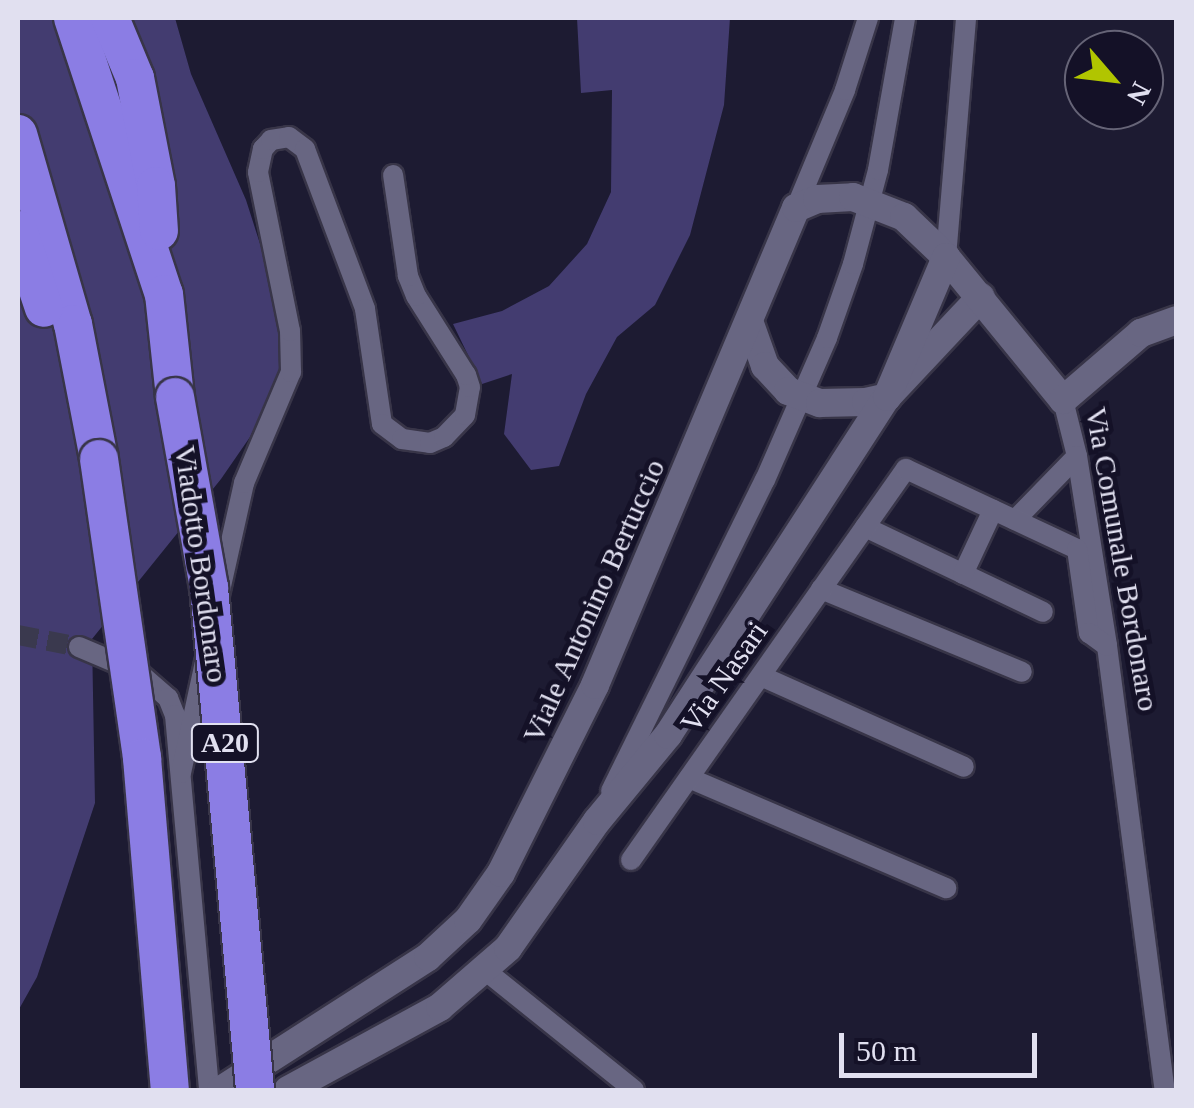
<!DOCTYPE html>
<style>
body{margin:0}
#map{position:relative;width:1194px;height:1108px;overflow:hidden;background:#1d1b32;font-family:"Times New Roman",serif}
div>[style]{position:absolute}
.green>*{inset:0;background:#433c70}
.minor-tunnel>*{height:20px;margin-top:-10px;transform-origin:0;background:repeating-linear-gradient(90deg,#3a394e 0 20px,transparent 0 30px)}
.roads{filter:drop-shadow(2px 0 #383548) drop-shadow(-2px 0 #383548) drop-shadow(0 2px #383548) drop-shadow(0 -2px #383548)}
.minor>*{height:20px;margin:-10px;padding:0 10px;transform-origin:10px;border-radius:10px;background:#686682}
.tertiary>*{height:28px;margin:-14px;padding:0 14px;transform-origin:14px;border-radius:14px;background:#686682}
.motorway>*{height:38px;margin:-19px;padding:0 19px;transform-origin:19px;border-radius:19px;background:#8b7de4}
.bridges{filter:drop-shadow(2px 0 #383548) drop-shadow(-2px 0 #383548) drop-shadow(0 2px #383548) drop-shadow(0 -2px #383548)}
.motorway-bridge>*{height:38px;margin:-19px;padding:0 19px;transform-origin:19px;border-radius:19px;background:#8b7de4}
span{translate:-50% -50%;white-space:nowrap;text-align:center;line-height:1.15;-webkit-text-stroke:10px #141127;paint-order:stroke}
.shield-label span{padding:2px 8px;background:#141127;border:2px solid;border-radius:8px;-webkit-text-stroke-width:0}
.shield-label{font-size:28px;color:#e1e0f0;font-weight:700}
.street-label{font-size:30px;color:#e1e0f0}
.frame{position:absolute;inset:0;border:20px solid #e1e0f0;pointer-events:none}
.north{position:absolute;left:1064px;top:30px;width:100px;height:100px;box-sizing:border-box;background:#141127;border:2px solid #666477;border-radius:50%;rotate:118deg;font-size:28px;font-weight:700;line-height:40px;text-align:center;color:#e1e0f0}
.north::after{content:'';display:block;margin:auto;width:35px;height:45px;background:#b1c500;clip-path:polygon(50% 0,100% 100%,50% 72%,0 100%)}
.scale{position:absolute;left:839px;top:1033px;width:198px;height:45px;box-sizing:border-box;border:5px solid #e1e0f0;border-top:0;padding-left:12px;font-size:30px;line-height:35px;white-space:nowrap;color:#e1e0f0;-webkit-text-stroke:8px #141127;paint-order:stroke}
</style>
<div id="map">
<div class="green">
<div style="clip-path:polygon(18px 18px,175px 18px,191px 74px,246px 200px,277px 297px,280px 375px,250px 437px,221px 479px,92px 639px,95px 803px,37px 977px,18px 1011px)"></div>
<div style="clip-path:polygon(577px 18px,730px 18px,724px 105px,690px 235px,655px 305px,617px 337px,586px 394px,559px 466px,531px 470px,504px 434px,512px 374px,482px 384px,453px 324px,502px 311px,549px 286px,587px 244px,611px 192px,612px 90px,581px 93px)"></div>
</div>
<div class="minor-tunnel">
<div style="left:18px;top:635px;width:62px;rotate:11.1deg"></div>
</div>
<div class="roads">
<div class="minor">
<div style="left:796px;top:208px;width:128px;rotate:-67.4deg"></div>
<div style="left:845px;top:90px;width:76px;rotate:-72.3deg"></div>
<div style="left:946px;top:257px;width:240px;rotate:-85.2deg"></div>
<div style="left:1063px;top:400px;width:58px;rotate:76deg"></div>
<div style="left:1077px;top:456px;width:192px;rotate:81deg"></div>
<div style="left:1107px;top:646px;width:448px;rotate:82.6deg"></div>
<div style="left:1015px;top:520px;width:89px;rotate:-45.9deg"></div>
<div style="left:865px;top:527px;width:197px;rotate:25.5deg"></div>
<div style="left:963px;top:574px;width:71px;rotate:-64.9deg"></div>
<div style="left:821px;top:589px;width:217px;rotate:22.4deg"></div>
<div style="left:219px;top:595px;width:115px;rotate:-77.4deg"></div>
<div style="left:244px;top:483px;width:121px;rotate:-67.1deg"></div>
<div style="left:291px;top:372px;width:41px;rotate:-91.4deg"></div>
<div style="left:290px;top:331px;width:162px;rotate:-101.4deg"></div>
<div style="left:258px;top:172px;width:24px;rotate:-78deg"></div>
<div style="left:263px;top:149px;width:12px;rotate:-48deg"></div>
<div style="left:271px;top:140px;width:18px;rotate:-9deg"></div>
<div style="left:289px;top:137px;width:20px;rotate:37deg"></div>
<div style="left:305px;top:149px;width:171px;rotate:69.4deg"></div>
<div style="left:365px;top:309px;width:116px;rotate:81.6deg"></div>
<div style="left:382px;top:424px;width:25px;rotate:37deg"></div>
<div style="left:402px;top:439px;width:28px;rotate:8deg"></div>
<div style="left:430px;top:443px;width:15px;rotate:-23deg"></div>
<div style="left:444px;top:437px;width:30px;rotate:-46deg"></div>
<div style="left:465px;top:415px;width:28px;rotate:-80deg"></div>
<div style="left:470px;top:387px;width:13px;rotate:-108deg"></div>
<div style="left:466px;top:375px;width:93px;rotate:-122.3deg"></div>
<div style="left:416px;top:296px;width:22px;rotate:-112deg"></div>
<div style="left:408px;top:276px;width:102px;rotate:-98.4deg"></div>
<div style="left:79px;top:647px;width:64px;rotate:23deg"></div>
<div style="left:138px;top:672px;width:40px;rotate:41deg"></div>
<div style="left:168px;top:698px;width:18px;rotate:68deg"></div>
<div style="left:175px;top:715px;width:377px;rotate:84.8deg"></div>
<div style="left:761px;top:676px;width:222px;rotate:24.1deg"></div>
<div style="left:181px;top:773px;width:114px;rotate:-77.8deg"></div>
<div style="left:689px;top:778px;width:280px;rotate:23.2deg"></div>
<div style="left:611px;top:791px;width:347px;rotate:-63.7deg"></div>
<div style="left:765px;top:480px;width:155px;rotate:-66.4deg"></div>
<div style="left:827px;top:338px;width:78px;rotate:-70.6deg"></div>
<div style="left:853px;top:264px;width:97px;rotate:-75.1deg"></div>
<div style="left:878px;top:170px;width:154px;rotate:-79.9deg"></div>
<div style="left:631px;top:860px;width:478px;rotate:-54.9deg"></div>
<div style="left:906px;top:469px;width:189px;rotate:25.1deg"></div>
<div style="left:1077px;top:549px;width:85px;rotate:81.9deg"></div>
<div style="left:1089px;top:633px;width:22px;rotate:36deg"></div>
<div style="left:486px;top:971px;width:190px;rotate:38.8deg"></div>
</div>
<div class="tertiary">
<div style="left:749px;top:321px;width:48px;rotate:70.4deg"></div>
<div style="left:765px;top:366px;width:34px;rotate:47deg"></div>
<div style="left:788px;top:391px;width:34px;rotate:21deg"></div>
<div style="left:820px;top:403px;width:46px;rotate:-1.2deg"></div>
<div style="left:866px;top:402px;width:22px;rotate:-13deg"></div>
<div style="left:887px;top:397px;width:137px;rotate:-46.8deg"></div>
<div style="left:221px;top:1090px;width:246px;rotate:-32.7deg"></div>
<div style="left:428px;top:957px;width:54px;rotate:-42.8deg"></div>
<div style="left:468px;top:920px;width:57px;rotate:-54.9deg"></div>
<div style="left:501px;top:873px;width:210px;rotate:-63.4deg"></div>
<div style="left:595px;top:685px;width:518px;rotate:-67.15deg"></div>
<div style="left:796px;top:208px;width:23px;rotate:-23deg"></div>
<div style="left:817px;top:199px;width:36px;rotate:-3deg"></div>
<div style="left:853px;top:197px;width:55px;rotate:21.4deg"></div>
<div style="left:904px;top:217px;width:58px;rotate:43.6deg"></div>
<div style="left:946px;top:257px;width:185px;rotate:50.7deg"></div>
<div style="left:1063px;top:400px;width:103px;rotate:-40.7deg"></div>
<div style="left:1141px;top:333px;width:37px;rotate:-20deg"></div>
<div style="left:288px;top:1090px;width:173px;rotate:-28.6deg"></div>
<div style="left:440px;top:1007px;width:90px;rotate:-40.9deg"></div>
<div style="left:508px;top:948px;width:155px;rotate:-55deg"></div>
<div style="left:597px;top:821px;width:112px;rotate:-50.5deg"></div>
<div style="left:668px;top:735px;width:403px;rotate:-57.1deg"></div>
<div style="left:887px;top:397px;width:152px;rotate:-67.1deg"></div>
</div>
<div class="motorway">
<div style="left:73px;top:18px;width:291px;rotate:71.8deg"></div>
<div style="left:164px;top:294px;width:104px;rotate:83.9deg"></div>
<div style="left:110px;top:18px;width:65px;rotate:67.4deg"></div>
<div style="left:135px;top:78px;width:110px;rotate:79deg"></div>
<div style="left:156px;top:186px;width:45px;rotate:86.2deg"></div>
<div style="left:18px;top:134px;width:198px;rotate:73.9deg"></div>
<div style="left:73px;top:324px;width:137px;rotate:79.1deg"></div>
<div style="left:18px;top:230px;width:82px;rotate:71.6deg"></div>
</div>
</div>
<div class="bridges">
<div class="motorway-bridge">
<div style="left:175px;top:397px;width:194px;rotate:79.9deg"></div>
<div style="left:209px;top:588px;width:504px;rotate:84.76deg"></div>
<div style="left:99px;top:459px;width:302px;rotate:81.8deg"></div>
<div style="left:142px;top:758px;width:333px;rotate:85.2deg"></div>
</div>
</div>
<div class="shield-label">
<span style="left:225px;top:743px">A20</span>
</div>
<div class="street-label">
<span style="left:1122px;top:559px;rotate:80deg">Via Comunale Bordonaro</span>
<span style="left:201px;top:564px;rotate:82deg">Viadotto Bordonaro</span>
<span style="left:594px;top:601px;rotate:-66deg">Viale Antonino Bertuccio</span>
<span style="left:724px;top:677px;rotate:-55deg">Via Nasari</span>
</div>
<div class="frame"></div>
<div class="north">N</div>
<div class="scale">50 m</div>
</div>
